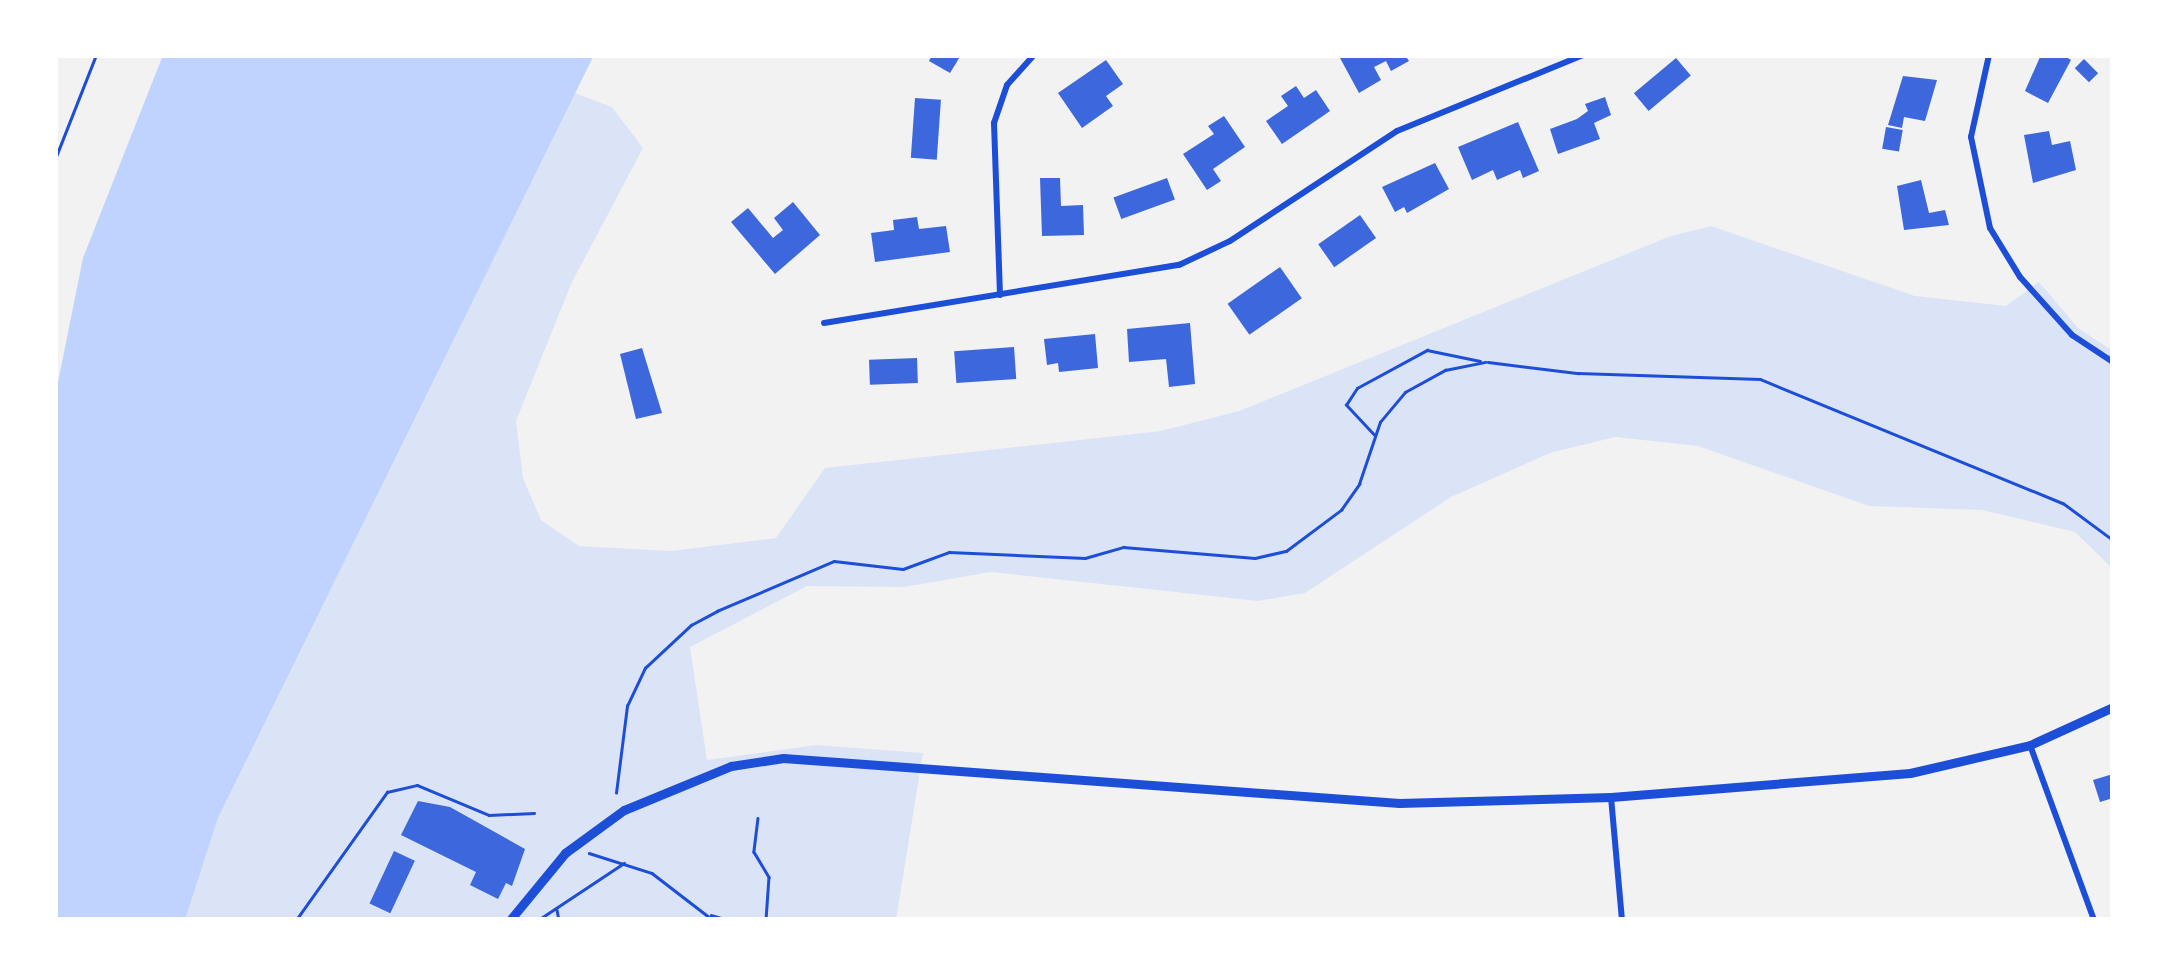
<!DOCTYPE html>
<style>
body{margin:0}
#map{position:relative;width:2168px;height:975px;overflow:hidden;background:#f2f2f2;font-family:"Libre Baskerville",serif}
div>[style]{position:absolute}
.green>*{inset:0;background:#dbe4f7}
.water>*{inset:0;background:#bfd3fe}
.building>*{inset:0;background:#3d67dc;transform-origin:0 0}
.path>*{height:2.5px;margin:-1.25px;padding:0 1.25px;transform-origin:1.25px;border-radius:1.25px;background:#1d4ed8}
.minor>*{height:6px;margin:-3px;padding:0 3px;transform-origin:3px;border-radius:3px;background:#1d4ed8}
.tertiary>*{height:9px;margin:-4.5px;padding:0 4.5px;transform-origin:4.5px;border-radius:4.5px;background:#1d4ed8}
span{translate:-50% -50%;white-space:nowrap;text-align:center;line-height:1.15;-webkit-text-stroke:10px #fff;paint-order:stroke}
.frame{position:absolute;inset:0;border:58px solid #fff;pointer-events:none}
</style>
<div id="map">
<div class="green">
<div style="clip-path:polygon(575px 93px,612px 107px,643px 148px,572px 282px,516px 421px,523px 478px,541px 520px,579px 546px,671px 551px,776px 538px,825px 468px,1161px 431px,1239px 411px,1671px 236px,1711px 226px,1915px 296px,2006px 306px,2039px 282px,2078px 328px,2113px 351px,2113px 569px,2075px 532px,1982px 510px,1869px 506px,1698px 446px,1615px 437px,1550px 453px,1451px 497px,1305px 593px,1258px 601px,991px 572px,904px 587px,807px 586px,690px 647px,707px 760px,816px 745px,923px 753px,896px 920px,185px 920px,218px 818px)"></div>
</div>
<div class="water">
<div style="clip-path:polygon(163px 55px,594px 55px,218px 818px,185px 920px,55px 920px,55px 397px,83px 258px)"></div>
</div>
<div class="building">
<div style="clip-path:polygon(932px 55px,961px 55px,950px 73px,929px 61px)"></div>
<div style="clip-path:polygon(1345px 55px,1405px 55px,1409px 61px,1391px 71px,1386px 61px,1374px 67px,1381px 80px,1359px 93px,1340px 58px)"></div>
<div style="clip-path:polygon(2063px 55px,2071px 60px,2048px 103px,2025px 91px,2040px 57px)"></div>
<div style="left:1676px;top:58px;width:23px;height:55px;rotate:50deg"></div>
<div style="left:2084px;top:59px;width:20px;height:13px;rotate:45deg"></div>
<div style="clip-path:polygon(1106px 60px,1123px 84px,1106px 96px,1113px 106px,1082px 128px,1058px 93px)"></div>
<div style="clip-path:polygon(1903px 76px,1937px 80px,1925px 121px,1904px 117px,1902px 128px,1888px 125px)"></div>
<div style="clip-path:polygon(1296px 86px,1304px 98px,1316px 90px,1330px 111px,1282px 144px,1266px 121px,1288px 106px,1281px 96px)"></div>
<div style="clip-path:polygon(1605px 97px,1611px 115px,1594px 123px,1600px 139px,1558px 154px,1550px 129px,1577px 119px,1588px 111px,1585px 104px)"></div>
<div style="left:915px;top:98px;width:26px;height:60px;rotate:4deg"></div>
<div style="clip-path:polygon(1224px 116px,1245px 147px,1213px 169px,1221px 181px,1207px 190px,1183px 154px,1214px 134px,1208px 126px)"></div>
<div style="clip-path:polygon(1518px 122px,1539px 171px,1523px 178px,1520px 170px,1497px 180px,1493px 170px,1472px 180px,1458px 147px)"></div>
<div style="left:1886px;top:127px;width:17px;height:22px;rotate:10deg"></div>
<div style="clip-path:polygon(2049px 131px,2052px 145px,2070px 141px,2076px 170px,2033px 183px,2024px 135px)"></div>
<div style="clip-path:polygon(1435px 163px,1449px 189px,1407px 213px,1404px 207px,1395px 212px,1382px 187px)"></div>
<div style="clip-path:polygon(1040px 178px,1060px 178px,1061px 206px,1083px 205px,1084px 235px,1042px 236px)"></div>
<div style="left:1167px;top:178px;width:23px;height:57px;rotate:70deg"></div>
<div style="clip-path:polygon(1921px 180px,1929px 213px,1945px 210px,1949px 225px,1904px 230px,1897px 186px)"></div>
<div style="clip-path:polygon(793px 202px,820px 235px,775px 274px,731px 222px,748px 208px,773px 238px,783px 230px,774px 218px)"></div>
<div style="left:1360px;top:215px;width:28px;height:51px;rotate:55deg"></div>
<div style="clip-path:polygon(917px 217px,919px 229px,946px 226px,950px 252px,875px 262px,871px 233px,894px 230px,893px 220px)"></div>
<div style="left:1280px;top:267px;width:38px;height:64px;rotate:55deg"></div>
<div style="clip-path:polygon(1190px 323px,1195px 384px,1169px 387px,1166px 359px,1129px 362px,1127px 329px)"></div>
<div style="clip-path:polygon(1095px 334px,1098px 368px,1059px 372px,1058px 363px,1047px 365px,1044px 339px)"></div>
<div style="left:1014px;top:347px;width:32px;height:60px;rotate:86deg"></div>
<div style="clip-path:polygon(642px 348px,662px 413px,636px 419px,620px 354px)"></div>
<div style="left:917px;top:358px;width:25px;height:48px;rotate:88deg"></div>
<div style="clip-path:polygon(2113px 774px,2113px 798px,2100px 802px,2093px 780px)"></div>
<div style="clip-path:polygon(418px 801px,450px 807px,525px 849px,512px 886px,506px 883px,498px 899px,470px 885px,476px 872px,401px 835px)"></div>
<div style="left:394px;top:851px;width:23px;height:58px;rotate:25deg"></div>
</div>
<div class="path">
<div style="left:55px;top:159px;width:112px;rotate:-68.5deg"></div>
<div style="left:1488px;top:362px;width:91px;rotate:7deg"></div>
<div style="left:1578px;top:373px;width:182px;rotate:1.9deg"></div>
<div style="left:1760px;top:379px;width:327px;rotate:22.3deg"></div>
<div style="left:2063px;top:503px;width:62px;rotate:36.5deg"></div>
<div style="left:1374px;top:435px;width:41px;rotate:-133deg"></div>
<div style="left:1346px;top:405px;width:20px;rotate:-57deg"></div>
<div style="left:1357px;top:388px;width:80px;rotate:-28.5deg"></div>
<div style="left:1427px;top:350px;width:54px;rotate:11.7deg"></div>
<div style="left:616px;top:793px;width:88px;rotate:-82.8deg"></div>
<div style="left:627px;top:706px;width:42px;rotate:-64.7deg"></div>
<div style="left:645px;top:668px;width:63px;rotate:-43.1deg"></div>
<div style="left:691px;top:625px;width:30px;rotate:-28deg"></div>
<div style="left:717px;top:611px;width:127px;rotate:-23.1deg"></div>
<div style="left:834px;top:561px;width:69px;rotate:6.6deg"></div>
<div style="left:903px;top:569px;width:49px;rotate:-20.3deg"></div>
<div style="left:949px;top:552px;width:136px;rotate:2.5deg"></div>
<div style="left:1085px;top:558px;width:40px;rotate:-16deg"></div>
<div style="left:1123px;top:547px;width:132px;rotate:4.8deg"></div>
<div style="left:1255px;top:558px;width:32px;rotate:-13deg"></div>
<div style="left:1286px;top:551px;width:69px;rotate:-36.7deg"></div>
<div style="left:1341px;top:510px;width:32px;rotate:-55deg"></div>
<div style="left:1359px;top:484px;width:65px;rotate:-71.3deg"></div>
<div style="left:1380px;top:422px;width:39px;rotate:-50deg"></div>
<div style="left:1405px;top:392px;width:46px;rotate:-28.8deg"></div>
<div style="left:1445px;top:370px;width:41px;rotate:-11.3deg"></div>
<div style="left:758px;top:818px;width:34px;rotate:97deg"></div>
<div style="left:754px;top:852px;width:29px;rotate:59deg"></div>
<div style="left:769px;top:877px;width:43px;rotate:94deg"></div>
<div style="left:589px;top:853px;width:66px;rotate:17.6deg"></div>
<div style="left:652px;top:873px;width:77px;rotate:37.6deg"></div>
<div style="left:557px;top:910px;width:10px;rotate:79deg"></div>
<div style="left:711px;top:915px;width:19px;rotate:16deg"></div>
<div style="left:296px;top:920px;width:157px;rotate:-54.6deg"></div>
<div style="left:387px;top:792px;width:31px;rotate:-13deg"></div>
<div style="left:417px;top:785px;width:78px;rotate:22.6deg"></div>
<div style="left:489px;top:815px;width:45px;rotate:-2.5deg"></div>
<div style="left:538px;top:920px;width:103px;rotate:-33.5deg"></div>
</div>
<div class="minor">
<div style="left:1989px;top:55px;width:84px;rotate:102.4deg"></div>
<div style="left:1971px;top:137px;width:93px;rotate:78.2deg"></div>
<div style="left:1990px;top:228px;width:57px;rotate:58.5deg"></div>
<div style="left:2020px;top:277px;width:78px;rotate:48.1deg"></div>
<div style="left:2072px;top:335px;width:49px;rotate:33.4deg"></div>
<div style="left:1000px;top:295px;width:172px;rotate:-92deg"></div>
<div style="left:994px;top:123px;width:40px;rotate:-71.1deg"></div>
<div style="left:1007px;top:85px;width:40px;rotate:-48deg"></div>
<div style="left:824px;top:323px;width:360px;rotate:-9.3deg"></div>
<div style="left:1179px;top:265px;width:56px;rotate:-25.2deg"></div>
<div style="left:1230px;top:241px;width:200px;rotate:-33.4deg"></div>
<div style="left:1397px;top:131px;width:201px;rotate:-22.2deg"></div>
<div style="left:2030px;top:745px;width:186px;rotate:69.9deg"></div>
<div style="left:1611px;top:797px;width:123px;rotate:84.9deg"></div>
</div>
<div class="tertiary">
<div style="left:510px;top:920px;width:87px;rotate:-50.6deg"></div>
<div style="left:565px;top:853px;width:73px;rotate:-36.1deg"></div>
<div style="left:624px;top:810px;width:116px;rotate:-22.4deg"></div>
<div style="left:731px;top:766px;width:53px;rotate:-8.7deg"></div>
<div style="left:783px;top:758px;width:618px;rotate:4.18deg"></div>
<div style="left:1399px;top:803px;width:212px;rotate:-1.6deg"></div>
<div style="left:1611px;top:797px;width:300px;rotate:-4.6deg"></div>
<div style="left:1910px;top:773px;width:123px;rotate:-13.1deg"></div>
<div style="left:2030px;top:745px;width:91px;rotate:-24.6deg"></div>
</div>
<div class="frame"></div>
</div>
